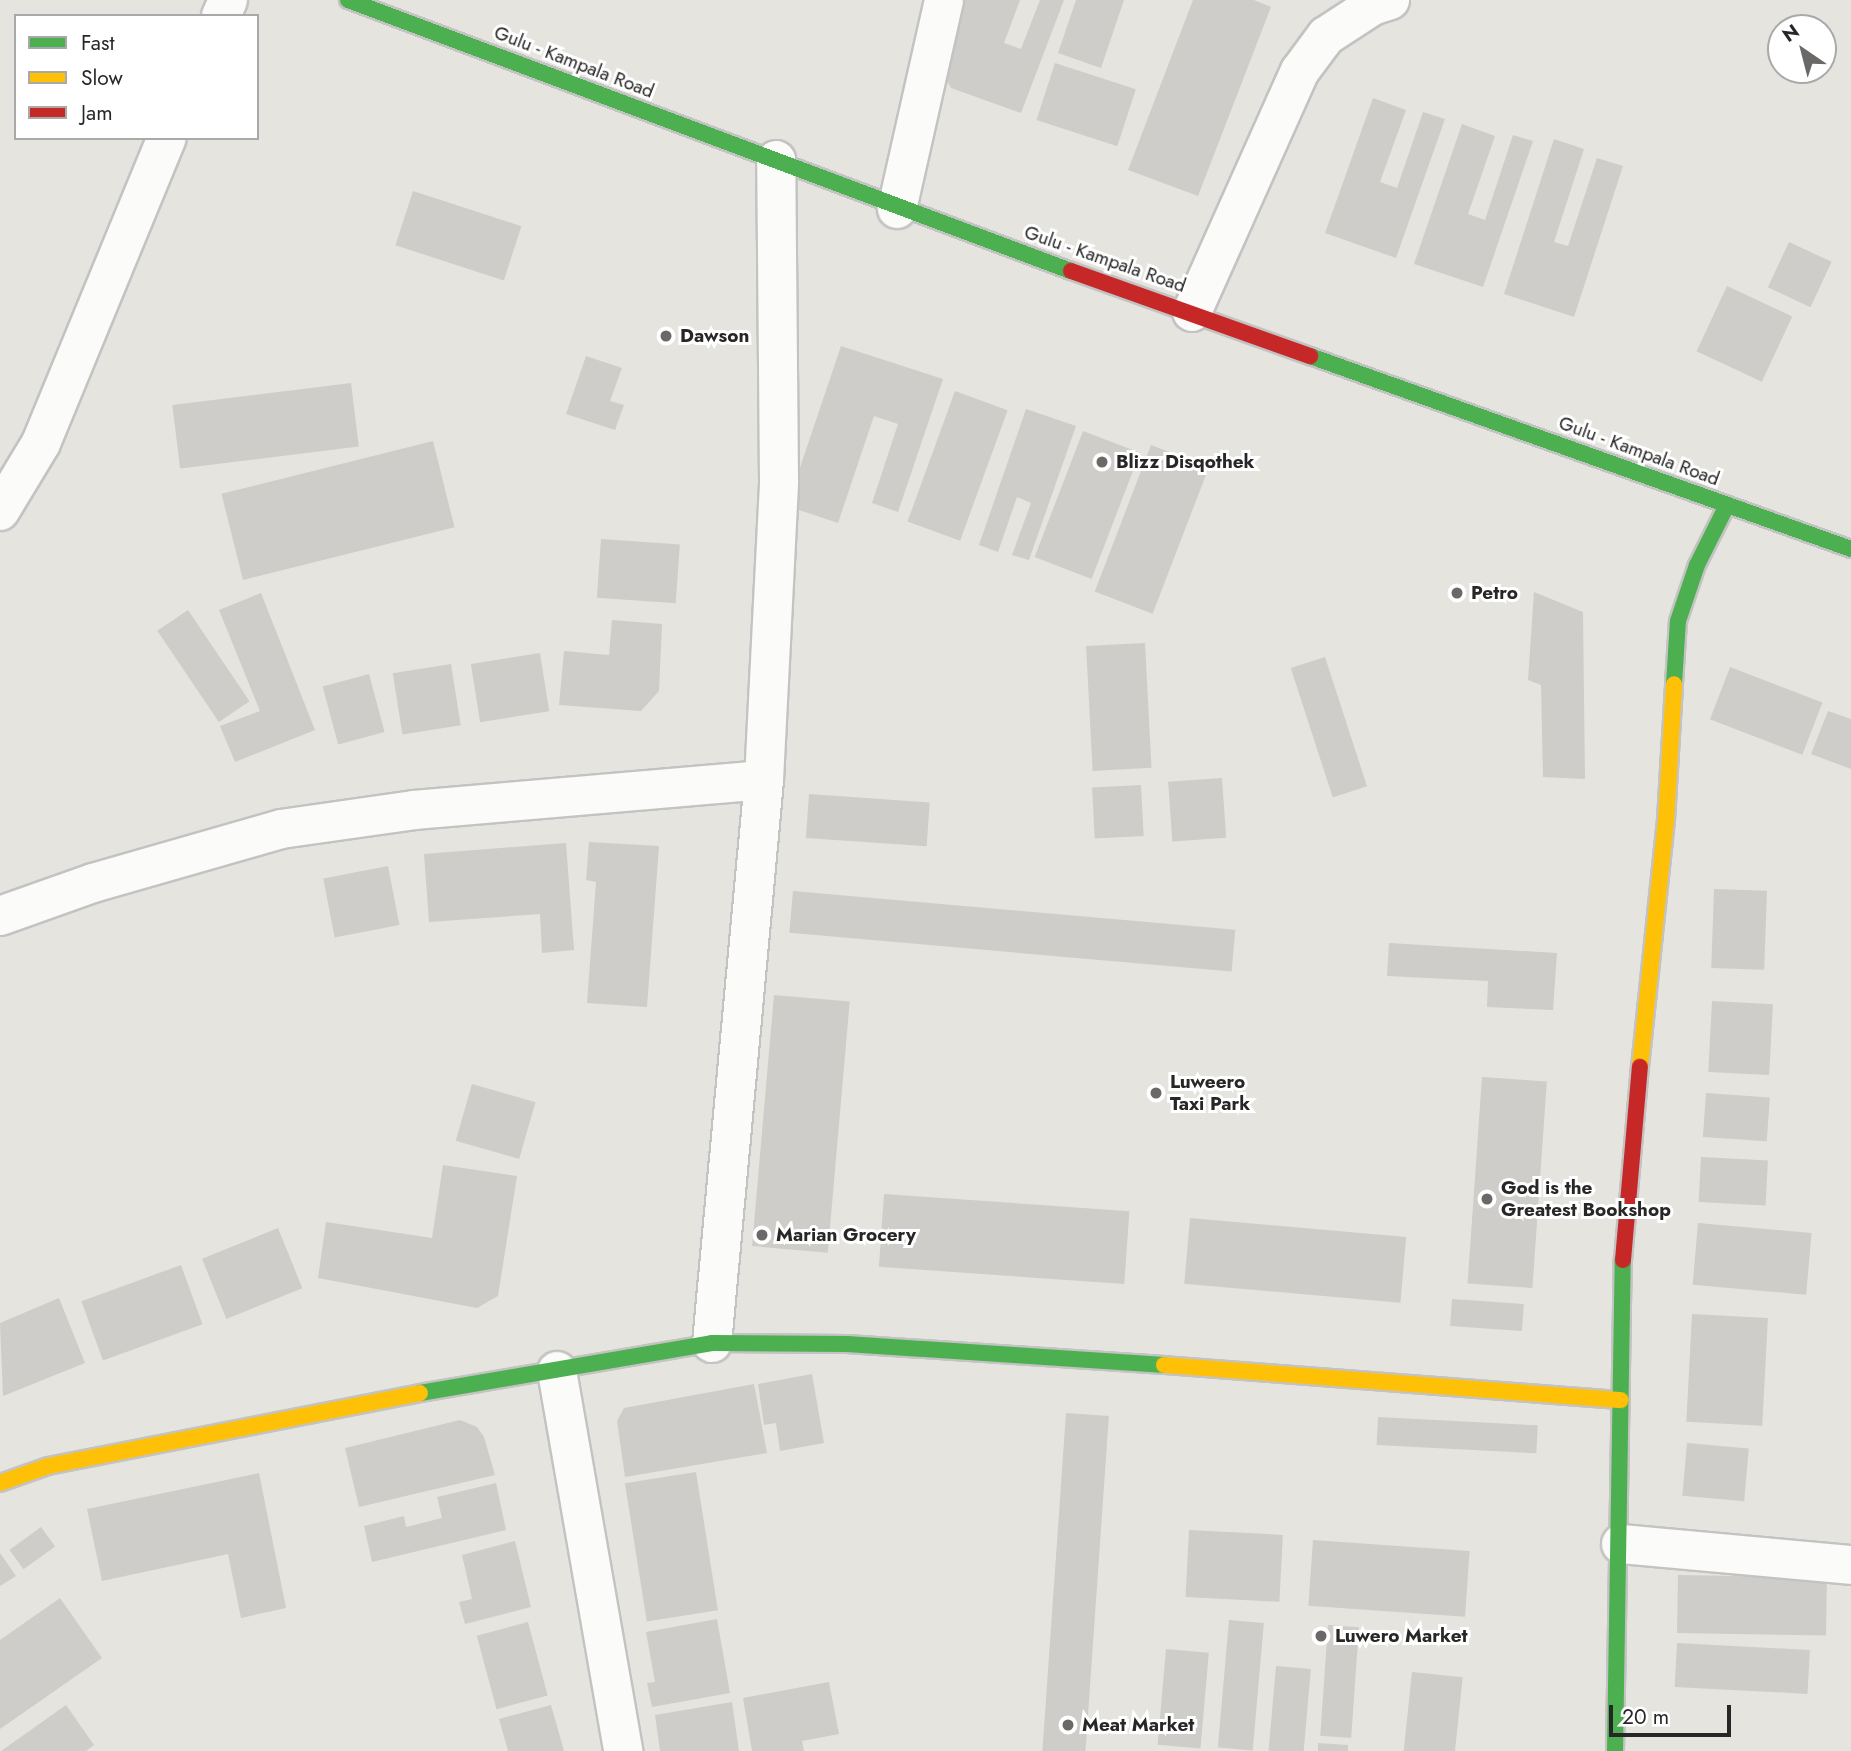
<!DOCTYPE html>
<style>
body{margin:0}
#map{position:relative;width:1851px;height:1751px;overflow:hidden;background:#e6e4de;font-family:Jost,sans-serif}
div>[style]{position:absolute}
.building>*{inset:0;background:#cfcdc9;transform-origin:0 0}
.roads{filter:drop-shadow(2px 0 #c3c3c3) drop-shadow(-2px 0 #c3c3c3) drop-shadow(0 2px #c3c3c3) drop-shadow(0 -2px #c3c3c3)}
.street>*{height:38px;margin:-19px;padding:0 19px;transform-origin:19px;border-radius:19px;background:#fbfbfa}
.fast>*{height:16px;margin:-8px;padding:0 8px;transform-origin:8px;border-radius:8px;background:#4caf50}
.slow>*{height:16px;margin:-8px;padding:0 8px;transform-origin:8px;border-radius:8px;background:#ffc107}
.jam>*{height:16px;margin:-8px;padding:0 8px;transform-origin:8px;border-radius:8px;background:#c62828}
.dots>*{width:19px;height:19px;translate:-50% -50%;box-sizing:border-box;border:4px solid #fff;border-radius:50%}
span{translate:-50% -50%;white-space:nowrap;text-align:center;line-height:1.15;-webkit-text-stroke:6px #fff;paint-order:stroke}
.street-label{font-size:19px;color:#272727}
.poi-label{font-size:19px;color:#272727;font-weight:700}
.left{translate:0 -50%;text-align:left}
.legend{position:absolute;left:14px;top:14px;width:245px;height:126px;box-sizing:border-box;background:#fff;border:2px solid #a9a9a9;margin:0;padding:9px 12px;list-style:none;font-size:21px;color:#272727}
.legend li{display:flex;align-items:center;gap:14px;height:35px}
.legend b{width:35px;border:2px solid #a9a9a9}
.north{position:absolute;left:1767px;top:14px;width:70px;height:70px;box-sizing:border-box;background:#fff;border:2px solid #a9a9a9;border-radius:50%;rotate:325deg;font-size:19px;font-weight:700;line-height:28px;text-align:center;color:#272727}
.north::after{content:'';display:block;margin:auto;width:24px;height:32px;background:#6a6967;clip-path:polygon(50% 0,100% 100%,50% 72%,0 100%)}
.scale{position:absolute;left:1609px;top:1705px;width:122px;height:32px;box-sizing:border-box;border:4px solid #272727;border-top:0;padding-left:9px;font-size:21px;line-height:24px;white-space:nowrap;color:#272727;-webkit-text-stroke:5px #fff;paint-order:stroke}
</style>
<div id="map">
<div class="building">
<div style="clip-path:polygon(963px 0,1020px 0,1004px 43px,1021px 49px,1040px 0,1064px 0,1021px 113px,951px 88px,939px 67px)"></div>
<div style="clip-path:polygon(1076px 0,1124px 0,1101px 68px,1058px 53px)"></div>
<div style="clip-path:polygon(1193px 0,1254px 0,1271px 7px,1198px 196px,1128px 170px)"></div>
<div style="left:1055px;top:63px;width:85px;height:60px;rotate:18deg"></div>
<div style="clip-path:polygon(1373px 98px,1406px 110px,1380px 182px,1397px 188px,1423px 112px,1445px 119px,1396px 258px,1325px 233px)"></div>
<div style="clip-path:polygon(1462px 124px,1495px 136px,1468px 214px,1485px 220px,1513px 135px,1533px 141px,1483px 287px,1414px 264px)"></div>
<div style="clip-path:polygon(1554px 139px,1584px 149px,1554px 242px,1568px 246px,1597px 158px,1623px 166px,1574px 317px,1504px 294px)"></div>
<div style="left:413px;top:191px;width:114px;height:57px;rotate:18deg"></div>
<div style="left:1789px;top:242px;width:47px;height:50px;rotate:25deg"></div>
<div style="left:1727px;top:286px;width:72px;height:72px;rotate:25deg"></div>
<div style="clip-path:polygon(841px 346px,943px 379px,898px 512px,872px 503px,898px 424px,874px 416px,838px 523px,787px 506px)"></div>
<div style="clip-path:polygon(586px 356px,622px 368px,610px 401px,624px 405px,615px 430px,566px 414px)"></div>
<div style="left:351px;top:383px;width:64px;height:180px;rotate:83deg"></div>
<div style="left:955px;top:391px;width:56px;height:139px;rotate:20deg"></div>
<div style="clip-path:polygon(1026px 409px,1076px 426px,1029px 560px,1012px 555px,1031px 503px,1017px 497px,998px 552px,979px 545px)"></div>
<div style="left:1083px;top:431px;width:61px;height:135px;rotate:21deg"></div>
<div style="left:433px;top:441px;width:89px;height:218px;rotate:76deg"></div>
<div style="left:1151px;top:445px;width:62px;height:157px;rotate:21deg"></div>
<div style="left:601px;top:539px;width:79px;height:59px;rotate:4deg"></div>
<div style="clip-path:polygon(1534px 592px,1583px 612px,1585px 779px,1543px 777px,1541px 685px,1528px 680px)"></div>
<div style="clip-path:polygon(261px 593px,315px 730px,235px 762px,220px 726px,260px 711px,219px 610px)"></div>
<div style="left:188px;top:610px;width:110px;height:37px;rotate:56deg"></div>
<div style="clip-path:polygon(612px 620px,662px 624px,659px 691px,641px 711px,559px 705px,564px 651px,609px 655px)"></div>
<div style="left:1145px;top:643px;width:125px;height:59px;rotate:87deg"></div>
<div style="left:540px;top:653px;width:59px;height:70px;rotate:81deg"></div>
<div style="left:1325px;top:657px;width:136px;height:36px;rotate:72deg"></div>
<div style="left:451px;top:664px;width:62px;height:59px;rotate:81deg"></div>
<div style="left:1730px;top:667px;width:99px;height:56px;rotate:21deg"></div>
<div style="left:369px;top:674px;width:60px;height:48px;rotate:75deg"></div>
<div style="clip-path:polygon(1828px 711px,1851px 719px,1851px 769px,1811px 754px)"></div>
<div style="left:1222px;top:778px;width:60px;height:54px;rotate:86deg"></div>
<div style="left:1141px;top:785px;width:51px;height:49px;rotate:87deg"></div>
<div style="left:809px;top:794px;width:121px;height:44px;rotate:4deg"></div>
<div style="clip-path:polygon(589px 842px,659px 846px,647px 1007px,587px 1003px,596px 882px,586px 880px)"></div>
<div style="clip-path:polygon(566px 843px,574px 950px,542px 953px,540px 914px,429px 922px,424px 854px)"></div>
<div style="left:388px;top:866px;width:60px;height:66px;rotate:79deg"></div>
<div style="left:1714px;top:889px;width:53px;height:79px;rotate:2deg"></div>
<div style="left:793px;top:891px;width:444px;height:42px;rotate:5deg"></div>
<div style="clip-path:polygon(1389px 943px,1557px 953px,1553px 1010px,1487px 1007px,1488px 981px,1387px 976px)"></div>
<div style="left:774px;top:995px;width:76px;height:252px;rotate:5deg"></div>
<div style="left:1712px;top:1001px;width:61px;height:71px;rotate:3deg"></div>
<div style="left:1482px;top:1077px;width:65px;height:207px;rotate:4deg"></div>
<div style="left:472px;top:1084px;width:66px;height:59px;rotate:16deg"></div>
<div style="left:1706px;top:1093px;width:64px;height:44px;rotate:4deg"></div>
<div style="left:1701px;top:1157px;width:67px;height:45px;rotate:3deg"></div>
<div style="clip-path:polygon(443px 1165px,517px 1176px,498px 1296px,477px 1308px,318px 1278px,326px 1222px,432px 1238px)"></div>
<div style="left:884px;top:1194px;width:246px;height:73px;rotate:4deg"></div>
<div style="left:1190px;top:1218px;width:217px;height:66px;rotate:5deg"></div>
<div style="left:1698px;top:1223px;width:114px;height:62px;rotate:5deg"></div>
<div style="left:278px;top:1228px;width:65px;height:82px;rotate:68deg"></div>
<div style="left:181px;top:1265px;width:63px;height:106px;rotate:70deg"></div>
<div style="clip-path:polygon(59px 1298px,85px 1363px,3px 1396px,0 1323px)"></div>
<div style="left:1452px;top:1299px;width:72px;height:27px;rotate:4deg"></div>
<div style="left:1692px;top:1314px;width:76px;height:108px;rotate:3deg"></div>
<div style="clip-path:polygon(812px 1374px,824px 1443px,780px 1451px,776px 1423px,764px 1425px,758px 1384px)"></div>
<div style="clip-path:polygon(754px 1384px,767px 1453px,625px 1477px,617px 1421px,624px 1408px)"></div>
<div style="left:1066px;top:1413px;width:43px;height:339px;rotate:4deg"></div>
<div style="left:1378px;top:1417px;width:160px;height:28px;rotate:3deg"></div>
<div style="clip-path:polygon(460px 1420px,477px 1427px,484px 1437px,495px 1475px,359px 1507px,345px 1448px)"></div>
<div style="left:1687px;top:1443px;width:62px;height:53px;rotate:5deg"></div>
<div style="left:696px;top:1472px;width:140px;height:72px;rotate:81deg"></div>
<div style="clip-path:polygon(259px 1473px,286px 1608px,241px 1618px,228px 1554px,102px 1581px,87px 1509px)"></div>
<div style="clip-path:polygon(496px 1483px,506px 1530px,372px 1562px,364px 1526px,404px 1516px,406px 1527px,442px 1518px,437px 1497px)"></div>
<div style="left:41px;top:1527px;width:24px;height:39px;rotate:54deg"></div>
<div style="left:1189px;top:1530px;width:94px;height:67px;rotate:3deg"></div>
<div style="left:1313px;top:1540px;width:157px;height:66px;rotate:4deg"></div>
<div style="clip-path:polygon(515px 1541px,531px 1607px,465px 1624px,459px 1602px,472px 1599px,462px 1555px)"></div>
<div style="clip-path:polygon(0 1553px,16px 1576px,0 1586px)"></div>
<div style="left:1678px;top:1575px;width:149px;height:58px;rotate:1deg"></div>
<div style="clip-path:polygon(60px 1598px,102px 1658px,0 1729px,0 1640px)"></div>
<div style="clip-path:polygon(717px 1619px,730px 1693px,652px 1707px,647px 1683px,655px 1682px,646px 1632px)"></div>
<div style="left:1229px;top:1620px;width:35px;height:128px;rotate:5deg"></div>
<div style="left:528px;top:1622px;width:76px;height:53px;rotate:75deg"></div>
<div style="left:1328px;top:1625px;width:31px;height:111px;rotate:4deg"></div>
<div style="left:1677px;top:1643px;width:133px;height:44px;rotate:3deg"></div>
<div style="left:1166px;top:1649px;width:43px;height:96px;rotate:5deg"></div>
<div style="left:1276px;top:1666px;width:35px;height:85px;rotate:5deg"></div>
<div style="left:1412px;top:1672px;width:51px;height:80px;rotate:6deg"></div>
<div style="clip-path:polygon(829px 1682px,839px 1734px,802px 1741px,804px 1751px,752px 1751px,743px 1698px)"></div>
<div style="clip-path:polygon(732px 1702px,739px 1751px,660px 1751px,655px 1715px)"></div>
<div style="clip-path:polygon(66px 1705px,94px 1745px,86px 1751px,1px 1751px)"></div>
<div style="clip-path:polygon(551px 1705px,564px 1751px,508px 1751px,499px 1719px)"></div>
<div style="clip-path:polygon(1318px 1743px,1348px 1745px,1348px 1751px,1318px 1751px)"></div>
</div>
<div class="roads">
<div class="street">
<div style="left:221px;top:16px;width:17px;rotate:-66deg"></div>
<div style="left:897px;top:209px;width:214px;rotate:-77.3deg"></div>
<div style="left:1192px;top:312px;width:264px;rotate:-65.9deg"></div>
<div style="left:1300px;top:71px;width:44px;rotate:-53.4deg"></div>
<div style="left:1326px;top:36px;width:55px;rotate:-33.1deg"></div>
<div style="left:1372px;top:6px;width:19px;rotate:-18deg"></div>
<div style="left:0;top:511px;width:79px;rotate:-58.9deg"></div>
<div style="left:41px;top:443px;width:330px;rotate:-67.6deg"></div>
<div style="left:0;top:916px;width:99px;rotate:-19.5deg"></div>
<div style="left:93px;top:883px;width:196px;rotate:-16deg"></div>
<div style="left:281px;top:829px;width:134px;rotate:-8.1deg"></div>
<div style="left:414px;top:810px;width:351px;rotate:-4.9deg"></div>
<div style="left:712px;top:1343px;width:565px;rotate:-84.72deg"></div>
<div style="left:764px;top:780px;width:299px;rotate:-87.1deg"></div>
<div style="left:779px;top:481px;width:321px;rotate:-90.5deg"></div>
<div style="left:557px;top:1371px;width:386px;rotate:80.1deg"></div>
<div style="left:1621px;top:1544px;width:231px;rotate:5.2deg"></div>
</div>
<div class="fast">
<div style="left:348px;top:0;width:772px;rotate:20.55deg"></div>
<div style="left:1310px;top:356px;width:574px;rotate:19.63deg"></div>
<div style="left:1674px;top:684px;width:63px;rotate:-86.4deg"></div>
<div style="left:1678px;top:621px;width:59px;rotate:-71.3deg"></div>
<div style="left:1697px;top:565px;width:67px;rotate:-63.4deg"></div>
<div style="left:420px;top:1393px;width:296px;rotate:-9.7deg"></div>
<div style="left:712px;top:1343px;width:135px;rotate:0.4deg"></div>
<div style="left:847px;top:1344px;width:318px;rotate:3.8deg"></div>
<div style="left:1615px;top:1751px;width:491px;rotate:-89.1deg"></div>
</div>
<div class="slow">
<div style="left:1640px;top:1067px;width:248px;rotate:-84deg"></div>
<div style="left:1666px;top:820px;width:136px;rotate:-86.6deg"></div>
<div style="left:1164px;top:1365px;width:458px;rotate:4.4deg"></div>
<div style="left:0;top:1483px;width:51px;rotate:-19.5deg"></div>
<div style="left:48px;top:1466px;width:379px;rotate:-11.1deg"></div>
</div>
<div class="jam">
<div style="left:1071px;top:271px;width:254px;rotate:19.6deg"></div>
<div style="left:1623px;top:1260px;width:194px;rotate:-85deg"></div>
</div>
</div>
<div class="dots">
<div style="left:666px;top:336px;background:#6a6967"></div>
<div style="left:1102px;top:462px;background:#6a6967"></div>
<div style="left:1457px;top:593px;background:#6a6967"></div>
<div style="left:1156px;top:1093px;background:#6a6967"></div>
<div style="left:1487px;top:1199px;background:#6a6967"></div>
<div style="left:762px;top:1235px;background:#6a6967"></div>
<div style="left:1321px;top:1636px;background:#6a6967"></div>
<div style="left:1068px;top:1725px;background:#6a6967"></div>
</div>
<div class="street-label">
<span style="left:574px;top:62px;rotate:21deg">Gulu - Kampala Road</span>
<span style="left:1105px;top:259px;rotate:19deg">Gulu - Kampala Road</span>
<span style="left:1639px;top:451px;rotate:20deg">Gulu - Kampala Road</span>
</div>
<div class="poi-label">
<span class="left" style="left:680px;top:336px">Dawson</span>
<span class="left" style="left:1116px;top:462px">Blizz Disqothek</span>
<span class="left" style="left:1471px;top:593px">Petro</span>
<span class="left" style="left:1170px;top:1093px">Luweero<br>Taxi Park</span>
<span class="left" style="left:1501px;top:1199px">God is the<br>Greatest Bookshop</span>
<span class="left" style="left:776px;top:1235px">Marian Grocery</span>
<span class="left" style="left:1335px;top:1636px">Luwero Market</span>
<span class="left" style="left:1082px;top:1725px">Meat Market</span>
</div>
<ul class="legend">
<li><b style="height:9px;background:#4caf50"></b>Fast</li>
<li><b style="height:9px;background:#ffc107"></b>Slow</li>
<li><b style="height:9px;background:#c62828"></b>Jam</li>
</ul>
<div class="north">N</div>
<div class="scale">20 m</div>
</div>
